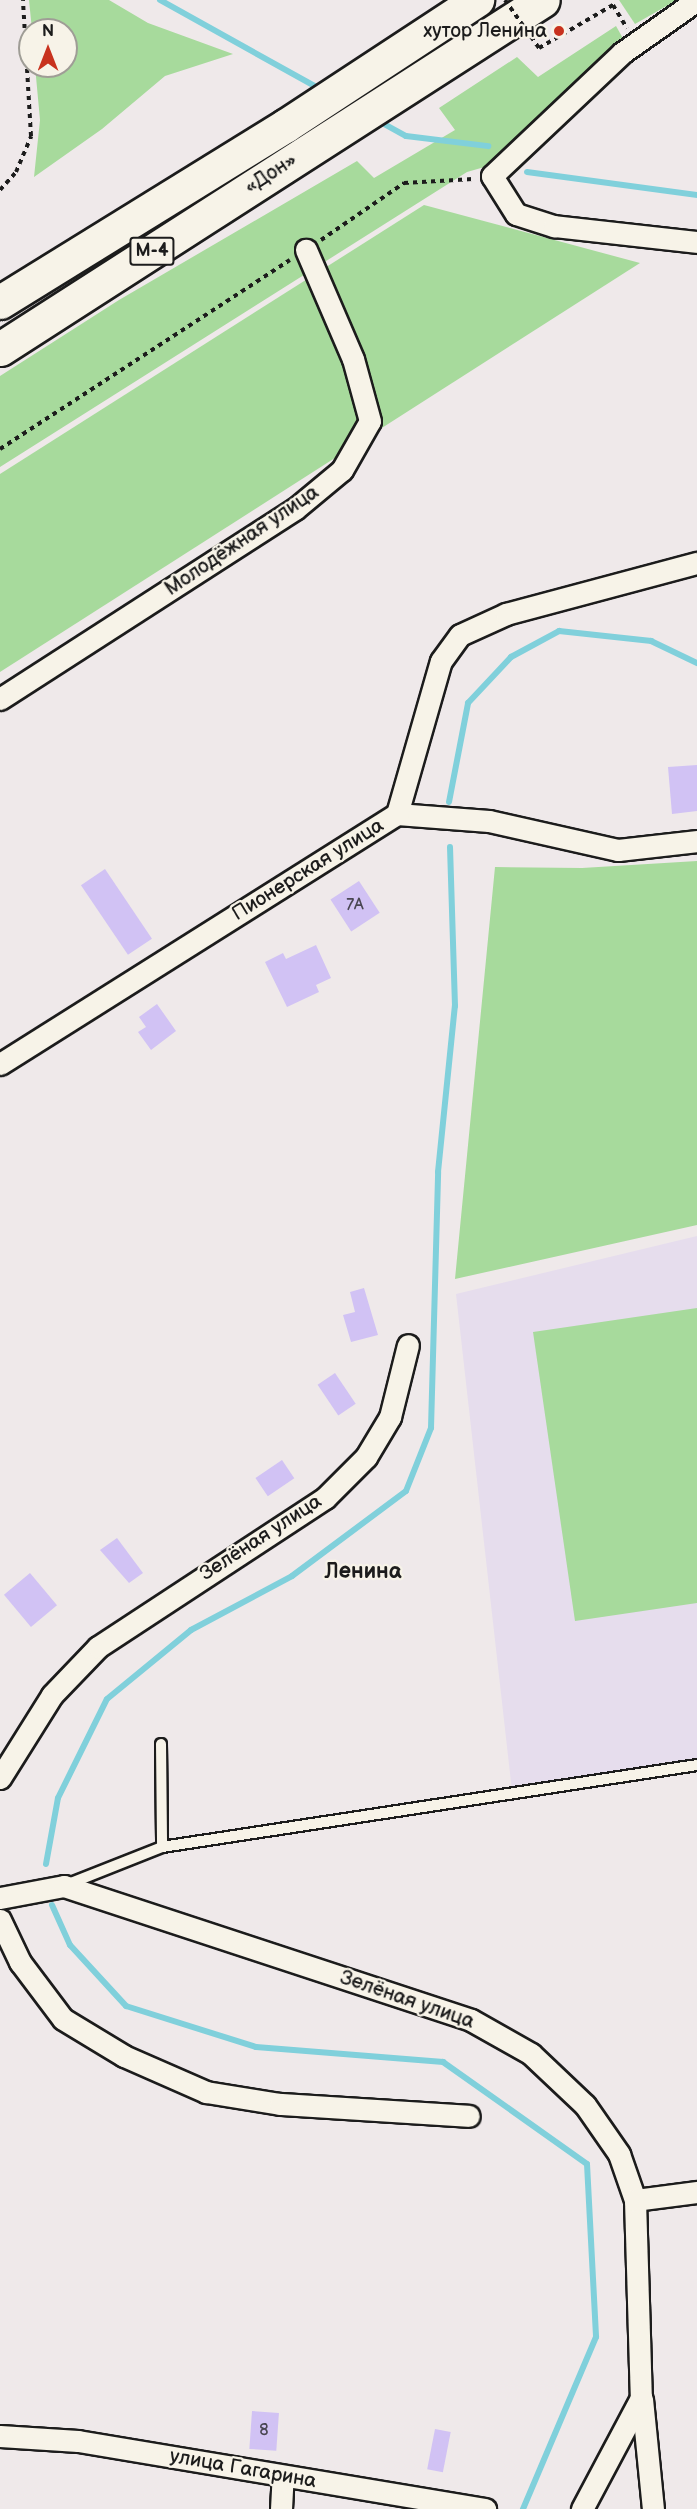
<!DOCTYPE html>
<meta charset="utf-8">
<style>
body{margin:0}
#map{position:relative;width:697px;height:2509px;overflow:hidden;background:#efe9ea;font-family:"Balsamiq Sans",sans-serif}
div>[style]{position:absolute}
.built>*{inset:0;background:#e6dded}
.green>*{inset:0;background:#a7da9c}
.stream>*{height:6px;margin:-3px;padding:0 3px;transform-origin:3px;border-radius:3px;background:#80d0db}
.building>*{inset:0;background:#d1c2f4;transform-origin:0 0}
.path>*{height:4px;margin-top:-2px;transform-origin:0;background:repeating-linear-gradient(90deg,#1c1c1c 0 4.5px,transparent 0 9px)}
.roads{filter:drop-shadow(2px 0 #1c1c1c) drop-shadow(-2px 0 #1c1c1c) drop-shadow(0 2px #1c1c1c) drop-shadow(0 -2px #1c1c1c)}
.service>*{height:10px;margin:-5px;padding:0 5px;transform-origin:5px;border-radius:5px;background:#f7f3e8}
.minor>*{height:21px;margin:-10.5px;padding:0 10.5px;transform-origin:10.5px;border-radius:10.5px;background:#f7f3e8}
.trunk>*{height:33px;margin:-16.5px;padding:0 16.5px;transform-origin:16.5px;border-radius:16.5px;background:#f7f3e8}
.path-bridge>*{height:4px;margin-top:-2px;transform-origin:0;background:repeating-linear-gradient(90deg,#1c1c1c 0 4.5px,transparent 0 9px)}
.dots>*{width:16px;height:16px;translate:-50% -50%;box-sizing:border-box;border:3px solid #f7f3e8;border-radius:50%}
span{translate:-50% -50%;white-space:nowrap;text-align:center;line-height:1.15;-webkit-text-stroke:4.5px #f7f3e8;paint-order:stroke}
.number-label{font-size:16px;color:#494652}
.number-label span{-webkit-text-stroke-width:0}
.shield-label span{padding:2px 4px;background:#f7f3e8;border:2px solid;border-radius:4px;-webkit-text-stroke-width:0}
.shield-label{font-size:18px;color:#1c1c1c;font-weight:700}
.poi-label{font-size:20px;color:#1c1c1c}
.right{translate:-100% -50%;text-align:right}
.street-label{font-size:20px;color:#1c1c1c}
.quarter-label{font-size:22px;color:#1c1c1c;font-weight:700}
.north{position:absolute;left:18px;top:18px;width:60px;height:60px;box-sizing:border-box;background:#f7f3e8;border:2px solid #9f9d96;border-radius:50%;rotate:0deg;font-size:16px;font-weight:700;line-height:24px;text-align:center;color:#1c1c1c}
.north::after{content:'';display:block;margin:auto;width:21px;height:27px;background:#c8321e;clip-path:polygon(50% 0,100% 100%,50% 72%,0 100%)}
</style>
<div id="map">
<div class="built">
<div style="clip-path:polygon(697px 1236px,697px 1764px,512px 1791px,456px 1294px)"></div>
</div>
<div class="green">
<div style="clip-path:polygon(29px 0,109px 0,148px 23px,233px 54px,165px 76px,102px 129px,34px 177px,40px 120px,35px 66px,66px 66px,66px 30px,32px 30px)"></div>
<div style="clip-path:polygon(619px 0,677px 0,635px 24px)"></div>
<div style="clip-path:polygon(616px 26px,625px 42px,495px 164px,467px 172px,0 467px,0 376px,119px 300px,357px 161px,374px 178px,455px 130px,439px 108px,517px 57px,538px 77px)"></div>
<div style="clip-path:polygon(424px 205px,640px 263px,0 672px,0 474px)"></div>
<div style="clip-path:polygon(697px 861px,697px 1225px,455px 1279px,495px 867px,582px 868px)"></div>
<div style="clip-path:polygon(697px 1308px,697px 1603px,575px 1621px,533px 1332px)"></div>
</div>
<div class="stream">
<div style="left:160px;top:0;width:185px;rotate:29.1deg"></div>
<div style="left:375px;top:119px;width:35px;rotate:29deg"></div>
<div style="left:406px;top:136px;width:83px;rotate:7deg"></div>
<div style="left:527px;top:172px;width:172px;rotate:7.7deg"></div>
<div style="left:449px;top:802px;width:101px;rotate:-79.1deg"></div>
<div style="left:468px;top:703px;width:63px;rotate:-46.9deg"></div>
<div style="left:511px;top:657px;width:55px;rotate:-28.4deg"></div>
<div style="left:559px;top:631px;width:93px;rotate:6.2deg"></div>
<div style="left:651px;top:641px;width:51px;rotate:25.6deg"></div>
<div style="left:46px;top:1864px;width:67px;rotate:-79.7deg"></div>
<div style="left:58px;top:1798px;width:110px;rotate:-63.7deg"></div>
<div style="left:107px;top:1699px;width:109px;rotate:-39.4deg"></div>
<div style="left:191px;top:1630px;width:115px;rotate:-28.1deg"></div>
<div style="left:292px;top:1576px;width:142px;rotate:-36.7deg"></div>
<div style="left:406px;top:1491px;width:68px;rotate:-68.4deg"></div>
<div style="left:431px;top:1428px;width:256px;rotate:-88.4deg"></div>
<div style="left:438px;top:1172px;width:167px;rotate:-84.2deg"></div>
<div style="left:455px;top:1006px;width:159px;rotate:-91.8deg"></div>
<div style="left:52px;top:1905px;width:44px;rotate:65.8deg"></div>
<div style="left:70px;top:1945px;width:83px;rotate:47.4deg"></div>
<div style="left:126px;top:2006px;width:136px;rotate:17.5deg"></div>
<div style="left:256px;top:2047px;width:188px;rotate:4.6deg"></div>
<div style="left:443px;top:2062px;width:176px;rotate:35.3deg"></div>
<div style="left:587px;top:2164px;width:173px;rotate:87deg"></div>
<div style="left:596px;top:2337px;width:187px;rotate:113deg"></div>
</div>
<div class="building">
<div style="clip-path:polygon(697px 765px,697px 811px,672px 814px,668px 767px)"></div>
<div style="left:105px;top:869px;width:84px;height:29px;rotate:56deg"></div>
<div style="left:359px;top:881px;width:38px;height:34px;rotate:57deg"></div>
<div style="clip-path:polygon(316px 945px,331px 978px,316px 985px,319px 992px,287px 1007px,265px 962px,283px 953px,286px 959px)"></div>
<div style="clip-path:polygon(157px 1004px,176px 1031px,151px 1050px,138px 1032px,146px 1027px,139px 1017px)"></div>
<div style="clip-path:polygon(364px 1288px,378px 1335px,351px 1342px,343px 1315px,355px 1312px,350px 1292px)"></div>
<div style="left:335px;top:1373px;width:37px;height:21px;rotate:56deg"></div>
<div style="left:282px;top:1460px;width:22px;height:32px;rotate:56deg"></div>
<div style="clip-path:polygon(117px 1538px,143px 1573px,129px 1583px,100px 1550px)"></div>
<div style="left:30px;top:1573px;width:42px;height:34px;rotate:50deg"></div>
<div style="left:252px;top:2411px;width:27px;height:38px;rotate:4deg"></div>
<div style="left:435px;top:2429px;width:16px;height:41px;rotate:11deg"></div>
</div>
<div class="path">
<div style="left:539px;top:48px;width:86px;rotate:-30.2deg"></div>
<div style="left:613px;top:5px;width:27px;rotate:59deg"></div>
<div style="left:0;top:190px;width:24px;rotate:-48deg"></div>
<div style="left:16px;top:172px;width:39px;rotate:-67deg"></div>
<div style="left:31px;top:136px;width:136px;rotate:-93.4deg"></div>
<div style="left:321px;top:240px;width:101px;rotate:-34.5deg"></div>
<div style="left:404px;top:183px;width:69px;rotate:-3.3deg"></div>
<div style="left:0;top:449px;width:346px;rotate:-33.1deg"></div>
</div>
<div class="roads">
<div class="service">
<div style="left:161px;top:1744px;width:103px;rotate:89.4deg"></div>
<div style="left:66px;top:1885px;width:103px;rotate:-21.6deg"></div>
<div style="left:162px;top:1847px;width:541px;rotate:-8.71deg"></div>
</div>
<div class="minor">
<div style="left:697px;top:0;width:92px;rotate:144.8deg"></div>
<div style="left:622px;top:53px;width:179px;rotate:136.6deg"></div>
<div style="left:492px;top:176px;width:45px;rotate:57.7deg"></div>
<div style="left:516px;top:214px;width:40px;rotate:18deg"></div>
<div style="left:554px;top:226px;width:144px;rotate:6.4deg"></div>
<div style="left:0;top:699px;width:351px;rotate:-32.8deg"></div>
<div style="left:295px;top:509px;width:61px;rotate:-39.7deg"></div>
<div style="left:342px;top:470px;width:56px;rotate:-60.3deg"></div>
<div style="left:370px;top:421px;width:64px;rotate:-105.3deg"></div>
<div style="left:353px;top:359px;width:119px;rotate:-113.3deg"></div>
<div style="left:397px;top:814px;width:92px;rotate:4.4deg"></div>
<div style="left:489px;top:821px;width:132px;rotate:12.7deg"></div>
<div style="left:618px;top:850px;width:80px;rotate:-6.5deg"></div>
<div style="left:0;top:1064px;width:469px;rotate:-32.2deg"></div>
<div style="left:397px;top:814px;width:159px;rotate:-74deg"></div>
<div style="left:441px;top:661px;width:32px;rotate:-54deg"></div>
<div style="left:460px;top:635px;width:51px;rotate:-24.5deg"></div>
<div style="left:506px;top:614px;width:198px;rotate:-15deg"></div>
<div style="left:0;top:1778px;width:98px;rotate:-57.9deg"></div>
<div style="left:52px;top:1695px;width:66px;rotate:-46.2deg"></div>
<div style="left:98px;top:1647px;width:272px;rotate:-33.3deg"></div>
<div style="left:325px;top:1498px;width:58px;rotate:-45deg"></div>
<div style="left:366px;top:1457px;width:47px;rotate:-59deg"></div>
<div style="left:390px;top:1417px;width:74px;rotate:-76deg"></div>
<div style="left:0;top:1898px;width:65px;rotate:-10.6deg"></div>
<div style="left:64px;top:1886px;width:428px;rotate:18.2deg"></div>
<div style="left:471px;top:2020px;width:69px;rotate:29.5deg"></div>
<div style="left:531px;top:2054px;width:74px;rotate:43.4deg"></div>
<div style="left:585px;top:2105px;width:60px;rotate:55.2deg"></div>
<div style="left:619px;top:2154px;width:49px;rotate:70.8deg"></div>
<div style="left:635px;top:2200px;width:198px;rotate:88.3deg"></div>
<div style="left:641px;top:2398px;width:126px;rotate:118deg"></div>
<div style="left:0;top:1920px;width:47px;rotate:64.5deg"></div>
<div style="left:20px;top:1962px;width:71px;rotate:53deg"></div>
<div style="left:63px;top:2019px;width:71px;rotate:31.2deg"></div>
<div style="left:124px;top:2056px;width:90px;rotate:23.7deg"></div>
<div style="left:206px;top:2092px;width:75px;rotate:9.2deg"></div>
<div style="left:280px;top:2104px;width:189px;rotate:3.6deg"></div>
<div style="left:635px;top:2200px;width:63px;rotate:-7.4deg"></div>
<div style="left:642px;top:2399px;width:111px;rotate:84.3deg"></div>
<div style="left:0;top:2436px;width:78px;rotate:3.7deg"></div>
<div style="left:78px;top:2441px;width:413px;rotate:9.5deg"></div>
<div style="left:281px;top:2509px;width:33px;rotate:-87deg"></div>
</div>
<div class="trunk">
<div style="left:0;top:302px;width:335px;rotate:-31.7deg"></div>
<div style="left:285px;top:126px;width:230px;rotate:-33.3deg"></div>
<div style="left:0;top:349px;width:645px;rotate:-32.73deg"></div>
</div>
</div>
<div class="path-bridge">
<div style="left:505px;top:0;width:59px;rotate:54.7deg"></div>
</div>
<div class="dots">
<div style="left:559px;top:31px;background:#c8321e"></div>
</div>
<div class="number-label">
<span style="left:355px;top:906px">7А</span>
<span style="left:264px;top:2431px">8</span>
</div>
<div class="shield-label">
<span style="left:152px;top:251px">М-4</span>
</div>
<div class="poi-label">
<span class="right" style="left:547px;top:31px">хутор Ленина</span>
</div>
<div class="street-label">
<span style="left:271px;top:174px;rotate:-33deg">«Дон»</span>
<span style="left:242px;top:541px;rotate:-34deg">Молодёжная улица</span>
<span style="left:308px;top:870px;rotate:-32deg">Пионерская улица</span>
<span style="left:261px;top:1538px;rotate:-33deg">Зелёная улица</span>
<span style="left:407px;top:2000px;rotate:19deg">Зелёная улица</span>
<span style="left:243px;top:2469px;rotate:10deg">улица Гагарина</span>
</div>
<div class="quarter-label">
<span style="left:363px;top:1572px">Ленина</span>
</div>
<div class="north">N</div>
</div>
